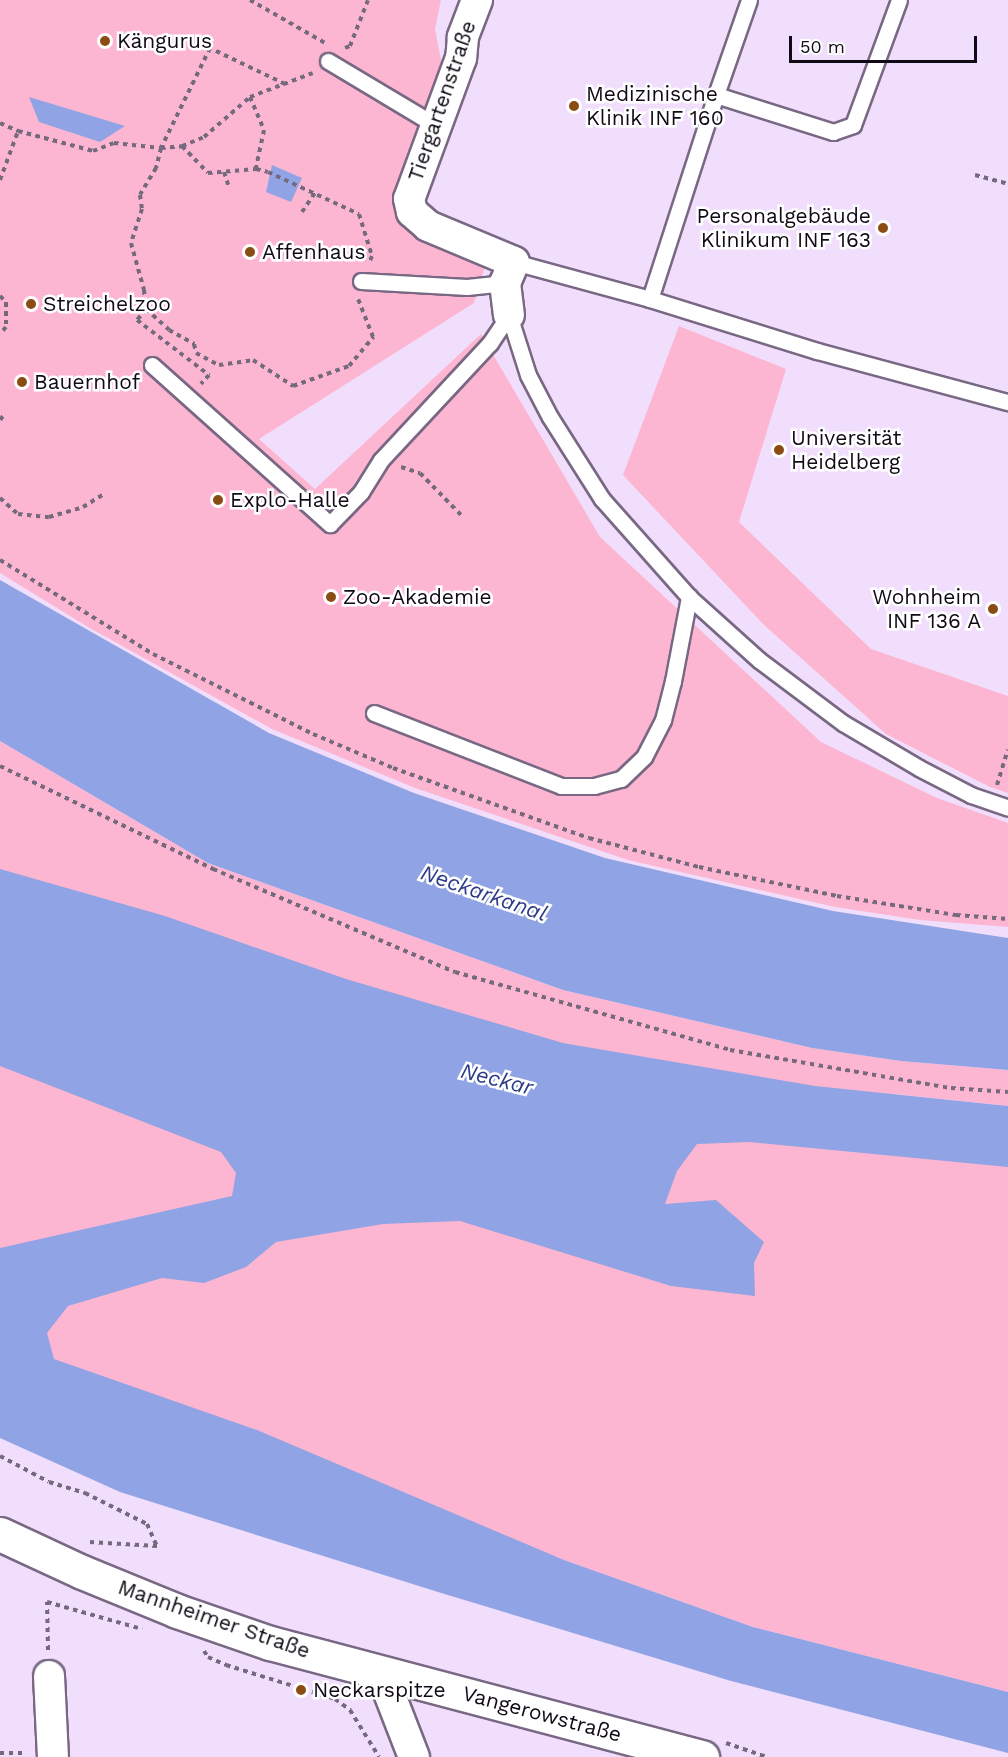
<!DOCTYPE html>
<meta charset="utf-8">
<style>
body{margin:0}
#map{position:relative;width:1008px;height:1757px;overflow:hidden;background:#f1defd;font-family:"Work Sans",sans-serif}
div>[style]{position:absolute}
.green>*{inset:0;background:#fcb6d1}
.water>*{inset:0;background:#90a3e4}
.path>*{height:4px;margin-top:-2px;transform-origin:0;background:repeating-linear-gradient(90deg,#756a7d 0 4.5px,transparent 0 9px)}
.roads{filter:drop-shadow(2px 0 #796883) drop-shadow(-2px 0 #796883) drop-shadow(0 2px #796883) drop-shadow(0 -2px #796883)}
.service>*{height:15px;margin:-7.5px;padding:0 7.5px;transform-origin:7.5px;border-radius:7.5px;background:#fff}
.minor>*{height:30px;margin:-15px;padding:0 15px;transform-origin:15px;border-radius:15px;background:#fff}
.tertiary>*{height:33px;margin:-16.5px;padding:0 16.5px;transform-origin:16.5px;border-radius:16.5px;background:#fff}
.dots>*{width:16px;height:16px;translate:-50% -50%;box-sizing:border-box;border:3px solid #fff;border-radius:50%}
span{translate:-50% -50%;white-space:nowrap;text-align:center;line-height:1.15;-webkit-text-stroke:5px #fff;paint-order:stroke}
.poi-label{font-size:21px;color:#100a14}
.left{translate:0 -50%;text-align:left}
.right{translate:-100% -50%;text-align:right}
.street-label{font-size:21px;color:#100a14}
.water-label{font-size:22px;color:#2d3c88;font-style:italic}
.scale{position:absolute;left:789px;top:36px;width:188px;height:27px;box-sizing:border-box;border:3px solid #100a14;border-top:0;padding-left:8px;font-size:18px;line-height:21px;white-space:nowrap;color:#100a14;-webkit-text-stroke:4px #fff;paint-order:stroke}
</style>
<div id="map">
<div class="green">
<div style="clip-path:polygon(0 0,441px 0,435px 29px,444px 76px,405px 195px,428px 226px,485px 267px,474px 303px,259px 439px,315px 489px,481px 334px,600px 537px,821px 742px,937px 798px,1008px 823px,1008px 927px,920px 920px,835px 907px,628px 860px,415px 788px,272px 729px,88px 627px,0 573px)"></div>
<div style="clip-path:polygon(679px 326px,786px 369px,739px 522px,871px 649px,1008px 696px,1008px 793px,990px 787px,886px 734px,764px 625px,623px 475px)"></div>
<div style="clip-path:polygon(0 741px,208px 863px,563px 990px,812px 1048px,901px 1061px,1008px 1070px,1008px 1106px,886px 1093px,1008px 1111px,1008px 1692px,753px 1627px,564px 1560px,54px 1359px,0 1280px)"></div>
</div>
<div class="water">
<div style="clip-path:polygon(29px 97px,125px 126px,100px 142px,39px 122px)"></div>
<div style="clip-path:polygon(272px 165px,302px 178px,291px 202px,266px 192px)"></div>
<div style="clip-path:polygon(0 580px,269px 733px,414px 793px,605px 858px,833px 911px,1008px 938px,1008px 1070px,901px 1061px,812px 1048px,563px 990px,208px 863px,0 741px)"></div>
<div style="clip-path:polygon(0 869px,165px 916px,346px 979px,563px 1043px,815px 1086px,1008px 1106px,1008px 1167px,749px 1142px,697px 1144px,677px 1171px,665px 1204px,716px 1200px,764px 1242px,754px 1263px,755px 1296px,671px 1286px,460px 1221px,383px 1224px,276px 1242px,246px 1267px,204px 1283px,162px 1278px,68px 1306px,47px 1333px,54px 1359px,257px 1430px,564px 1560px,753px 1627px,1008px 1692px,1008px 1753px,731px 1681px,438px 1592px,120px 1492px,0 1438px,0 1248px,232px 1196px,236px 1173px,221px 1152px,0 1066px)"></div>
</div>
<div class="path">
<div style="left:250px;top:0;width:86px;rotate:29.8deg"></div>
<div style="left:345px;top:48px;width:5px;rotate:-22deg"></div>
<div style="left:350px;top:46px;width:49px;rotate:-68.6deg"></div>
<div style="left:285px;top:84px;width:83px;rotate:-154.4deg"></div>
<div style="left:210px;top:48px;width:111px;rotate:116.1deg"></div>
<div style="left:161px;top:148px;width:21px;rotate:104deg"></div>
<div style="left:156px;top:168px;width:31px;rotate:121deg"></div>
<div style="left:140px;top:195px;width:14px;rotate:82deg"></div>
<div style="left:142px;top:209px;width:36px;rotate:108deg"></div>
<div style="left:131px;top:243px;width:49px;rotate:74.5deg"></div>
<div style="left:144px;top:290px;width:19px;rotate:84deg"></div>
<div style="left:146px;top:309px;width:31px;rotate:42deg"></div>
<div style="left:169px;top:330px;width:29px;rotate:29deg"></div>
<div style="left:194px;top:344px;width:9px;rotate:77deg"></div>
<div style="left:196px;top:353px;width:26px;rotate:28deg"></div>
<div style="left:219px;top:365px;width:34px;rotate:-8deg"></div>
<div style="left:253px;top:360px;width:48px;rotate:33deg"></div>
<div style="left:293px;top:386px;width:59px;rotate:-19.7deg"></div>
<div style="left:349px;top:366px;width:38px;rotate:-50deg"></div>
<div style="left:373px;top:337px;width:41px;rotate:-111.5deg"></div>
<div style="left:250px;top:97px;width:36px;rotate:67deg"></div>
<div style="left:264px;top:130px;width:40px;rotate:102deg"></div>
<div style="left:0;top:123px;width:20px;rotate:24deg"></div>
<div style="left:18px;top:131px;width:78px;rotate:14.9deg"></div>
<div style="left:93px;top:151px;width:22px;rotate:-21deg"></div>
<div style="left:114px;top:143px;width:47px;rotate:6.1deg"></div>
<div style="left:161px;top:148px;width:21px;rotate:-5deg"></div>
<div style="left:182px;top:146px;width:37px;rotate:46deg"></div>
<div style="left:208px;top:173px;width:48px;rotate:-4.8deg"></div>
<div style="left:256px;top:169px;width:12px;rotate:14deg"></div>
<div style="left:268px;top:172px;width:100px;rotate:24.8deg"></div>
<div style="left:359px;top:214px;width:44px;rotate:72.8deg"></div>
<div style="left:372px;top:256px;width:8px;rotate:113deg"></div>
<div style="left:182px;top:146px;width:24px;rotate:-22deg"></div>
<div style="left:204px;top:137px;width:61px;rotate:-41deg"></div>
<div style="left:250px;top:97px;width:67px;rotate:-20.9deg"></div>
<div style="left:224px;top:172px;width:16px;rotate:72deg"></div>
<div style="left:975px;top:175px;width:34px;rotate:15deg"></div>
<div style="left:0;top:180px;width:52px;rotate:-69.8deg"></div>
<div style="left:302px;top:212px;width:23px;rotate:-56deg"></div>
<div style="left:0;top:296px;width:8px;rotate:45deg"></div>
<div style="left:6px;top:302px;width:25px;rotate:90deg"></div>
<div style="left:6px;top:327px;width:9px;rotate:131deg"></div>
<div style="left:146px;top:309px;width:14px;rotate:129deg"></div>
<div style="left:137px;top:320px;width:91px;rotate:37.4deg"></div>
<div style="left:209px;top:375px;width:12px;rotate:132deg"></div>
<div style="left:0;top:420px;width:5px;rotate:-53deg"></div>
<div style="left:401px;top:467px;width:20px;rotate:18deg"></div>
<div style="left:420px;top:473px;width:60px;rotate:45.7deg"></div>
<div style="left:0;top:498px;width:24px;rotate:42deg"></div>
<div style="left:18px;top:514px;width:31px;rotate:6deg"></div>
<div style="left:49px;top:517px;width:35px;rotate:-16deg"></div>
<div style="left:83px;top:507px;width:26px;rotate:-32deg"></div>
<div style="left:0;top:560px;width:180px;rotate:31.6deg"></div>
<div style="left:153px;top:654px;width:179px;rotate:26.6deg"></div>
<div style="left:313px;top:734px;width:87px;rotate:23deg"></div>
<div style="left:393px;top:768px;width:208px;rotate:19.7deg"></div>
<div style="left:589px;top:838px;width:114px;rotate:14.8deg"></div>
<div style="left:699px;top:867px;width:141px;rotate:11.9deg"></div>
<div style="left:837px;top:896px;width:121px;rotate:9.1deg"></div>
<div style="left:956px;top:915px;width:52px;rotate:4.4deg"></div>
<div style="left:0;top:766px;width:237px;rotate:25.8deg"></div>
<div style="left:213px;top:869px;width:263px;rotate:23.1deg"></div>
<div style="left:455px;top:972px;width:286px;rotate:15.8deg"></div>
<div style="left:730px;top:1050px;width:224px;rotate:9.8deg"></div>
<div style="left:951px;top:1088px;width:57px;rotate:4deg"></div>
<div style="left:997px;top:785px;width:37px;rotate:-73deg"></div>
<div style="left:0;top:1456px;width:55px;rotate:28deg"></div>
<div style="left:49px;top:1482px;width:38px;rotate:17deg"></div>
<div style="left:85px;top:1493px;width:69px;rotate:26.6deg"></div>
<div style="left:147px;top:1524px;width:24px;rotate:66deg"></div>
<div style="left:157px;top:1546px;width:68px;rotate:-176.6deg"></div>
<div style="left:48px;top:1650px;width:48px;rotate:-91.2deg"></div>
<div style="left:47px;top:1602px;width:99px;rotate:15.9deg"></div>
<div style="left:204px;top:1651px;width:7px;rotate:56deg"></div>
<div style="left:208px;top:1657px;width:20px;rotate:24deg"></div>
<div style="left:226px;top:1665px;width:114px;rotate:17.3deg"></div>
<div style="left:335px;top:1699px;width:19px;rotate:36deg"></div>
<div style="left:350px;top:1710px;width:55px;rotate:58.3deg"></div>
<div style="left:726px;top:1743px;width:43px;rotate:18.9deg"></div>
<div style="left:0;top:1753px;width:25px"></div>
</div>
<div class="roads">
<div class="service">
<div style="left:749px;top:0;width:101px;rotate:109.2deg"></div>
<div style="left:716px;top:95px;width:123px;rotate:17.5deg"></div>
<div style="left:833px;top:132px;width:21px;rotate:-19deg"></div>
<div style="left:853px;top:125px;width:133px;rotate:-69.8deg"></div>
<div style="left:328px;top:61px;width:125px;rotate:30.9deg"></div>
<div style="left:514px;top:262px;width:141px;rotate:15.2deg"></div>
<div style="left:650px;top:299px;width:175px;rotate:17.3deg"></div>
<div style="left:817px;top:351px;width:198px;rotate:15deg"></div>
<div style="left:361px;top:281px;width:106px;rotate:3.2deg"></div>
<div style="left:467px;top:287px;width:38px;rotate:-6deg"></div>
<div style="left:650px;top:299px;width:214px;rotate:-72.1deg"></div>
<div style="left:509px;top:315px;width:63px;rotate:72.4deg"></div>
<div style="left:528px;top:375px;width:47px;rotate:62.4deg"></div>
<div style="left:550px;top:417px;width:97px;rotate:57.6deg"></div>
<div style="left:602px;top:499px;width:131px;rotate:48.4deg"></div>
<div style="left:689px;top:597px;width:94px;rotate:42deg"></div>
<div style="left:759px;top:660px;width:105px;rotate:36.9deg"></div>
<div style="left:843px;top:723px;width:88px;rotate:30.6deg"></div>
<div style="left:919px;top:768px;width:59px;rotate:27.4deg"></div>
<div style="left:971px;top:795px;width:39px;rotate:19deg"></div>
<div style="left:152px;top:365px;width:239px;rotate:41.8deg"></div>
<div style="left:330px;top:524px;width:45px;rotate:-45.9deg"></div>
<div style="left:361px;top:492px;width:38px;rotate:-58deg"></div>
<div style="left:381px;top:460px;width:160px;rotate:-47deg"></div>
<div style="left:490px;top:343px;width:34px;rotate:-56deg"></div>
<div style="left:374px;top:713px;width:201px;rotate:21.3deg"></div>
<div style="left:561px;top:786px;width:33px"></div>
<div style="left:594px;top:786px;width:28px;rotate:-15deg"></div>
<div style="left:621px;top:779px;width:32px;rotate:-44deg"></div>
<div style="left:644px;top:757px;width:42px;rotate:-62.8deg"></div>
<div style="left:663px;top:720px;width:40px;rotate:-75.6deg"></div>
<div style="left:673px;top:681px;width:86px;rotate:-79.2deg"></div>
</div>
<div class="minor">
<div style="left:477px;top:0;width:40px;rotate:111deg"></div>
<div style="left:463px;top:37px;width:21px;rotate:95deg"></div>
<div style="left:461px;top:58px;width:150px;rotate:110.2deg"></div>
<div style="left:409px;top:199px;width:13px;rotate:77deg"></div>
<div style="left:412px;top:212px;width:21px;rotate:41deg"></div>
<div style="left:428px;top:226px;width:93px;rotate:22.7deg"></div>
<div style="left:514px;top:262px;width:23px;rotate:113deg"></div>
<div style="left:505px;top:283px;width:32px;rotate:83deg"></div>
<div style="left:381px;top:1672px;width:91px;rotate:68.8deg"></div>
<div style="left:49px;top:1676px;width:81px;rotate:87.2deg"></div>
</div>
<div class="tertiary">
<div style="left:0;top:1534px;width:90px;rotate:24.9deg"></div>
<div style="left:82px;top:1572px;width:103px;rotate:22.3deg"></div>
<div style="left:177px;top:1611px;width:98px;rotate:19deg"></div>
<div style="left:270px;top:1643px;width:447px;rotate:14.8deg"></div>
</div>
</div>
<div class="dots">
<div style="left:105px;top:41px;background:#8b4c13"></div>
<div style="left:574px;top:106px;background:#8b4c13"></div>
<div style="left:883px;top:228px;background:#8b4c13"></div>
<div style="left:250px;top:252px;background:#8b4c13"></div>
<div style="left:31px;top:304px;background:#8b4c13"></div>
<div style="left:22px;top:382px;background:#8b4c13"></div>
<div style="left:779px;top:450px;background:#8b4c13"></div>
<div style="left:218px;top:500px;background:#8b4c13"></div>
<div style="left:331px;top:597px;background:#8b4c13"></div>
<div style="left:993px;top:609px;background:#8b4c13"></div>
<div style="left:301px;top:1690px;background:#8b4c13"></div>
</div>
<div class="poi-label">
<span class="left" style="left:117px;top:41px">Kängurus</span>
<span class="left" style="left:586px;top:106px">Medizinische<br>Klinik INF 160</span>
<span class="right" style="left:871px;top:228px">Personalgebäude<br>Klinikum INF 163</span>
<span class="left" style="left:262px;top:252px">Affenhaus</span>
<span class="left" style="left:43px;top:304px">Streichelzoo</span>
<span class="left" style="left:34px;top:382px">Bauernhof</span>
<span class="left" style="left:791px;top:450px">Universität<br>Heidelberg</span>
<span class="left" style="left:230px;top:500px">Explo-Halle</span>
<span class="left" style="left:343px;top:597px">Zoo-Akademie</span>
<span class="right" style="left:981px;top:609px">Wohnheim<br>INF 136 A</span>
<span class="left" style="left:313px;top:1690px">Neckarspitze</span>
</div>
<div class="street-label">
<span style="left:442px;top:101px;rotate:-71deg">Tiergartenstraße</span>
<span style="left:214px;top:1619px;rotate:19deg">Mannheimer Straße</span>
<span style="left:542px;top:1714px;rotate:15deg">Vangerowstraße</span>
</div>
<div class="water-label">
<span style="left:484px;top:893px;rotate:19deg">Neckarkanal</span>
<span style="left:497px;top:1079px;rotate:14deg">Neckar</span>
</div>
<div class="scale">50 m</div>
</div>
